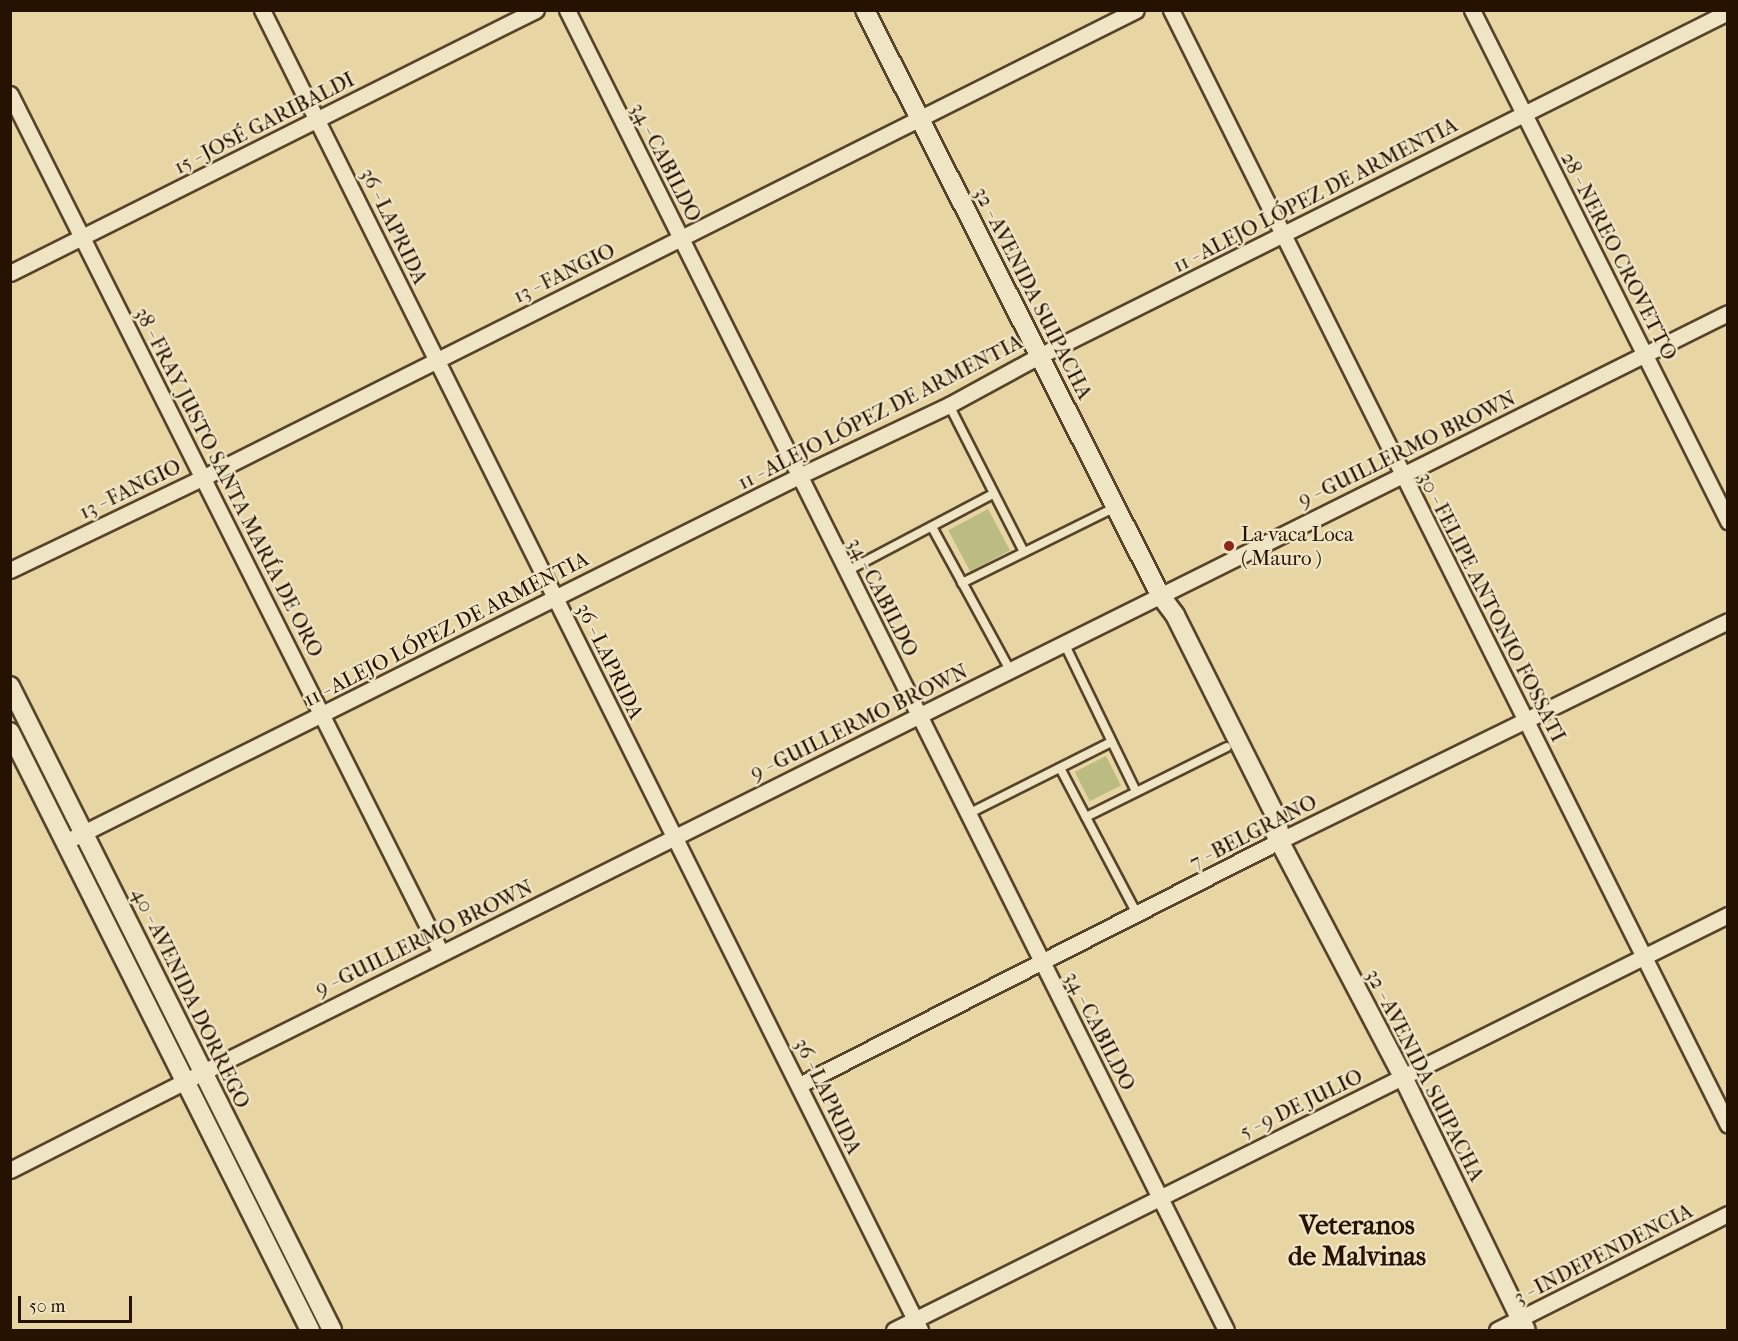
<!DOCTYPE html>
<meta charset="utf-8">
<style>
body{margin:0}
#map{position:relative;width:1738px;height:1341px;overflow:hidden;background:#e7d5a4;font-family:"IM FELL French Canon",serif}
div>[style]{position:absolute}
.green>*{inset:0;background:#babc82;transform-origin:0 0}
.roads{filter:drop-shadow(2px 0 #564329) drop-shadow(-2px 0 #564329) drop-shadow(0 2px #564329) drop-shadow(0 -2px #564329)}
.service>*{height:8px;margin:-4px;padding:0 4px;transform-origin:4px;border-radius:4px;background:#efe4c4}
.minor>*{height:15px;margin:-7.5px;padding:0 7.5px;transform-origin:7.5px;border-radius:7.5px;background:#efe4c4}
.tertiary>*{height:18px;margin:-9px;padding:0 9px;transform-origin:9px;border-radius:9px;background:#efe4c4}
.dots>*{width:16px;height:16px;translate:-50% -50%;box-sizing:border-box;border:3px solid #efe4c4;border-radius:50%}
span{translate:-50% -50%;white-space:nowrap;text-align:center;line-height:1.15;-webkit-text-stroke:5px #efe4c4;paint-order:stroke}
.street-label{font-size:21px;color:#251200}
.poi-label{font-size:21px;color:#251200}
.left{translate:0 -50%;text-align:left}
.district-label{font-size:27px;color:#251200;font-weight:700}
.frame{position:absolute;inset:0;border:12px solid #251200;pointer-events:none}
.scale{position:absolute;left:18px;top:1296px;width:114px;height:27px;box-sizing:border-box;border:3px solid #251200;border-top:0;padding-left:8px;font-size:18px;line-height:21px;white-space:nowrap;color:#251200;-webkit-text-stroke:4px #efe4c4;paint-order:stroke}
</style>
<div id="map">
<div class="green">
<div style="left:988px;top:509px;width:47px;height:45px;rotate:62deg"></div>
<div style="clip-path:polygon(10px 703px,67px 814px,63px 816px,11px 713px)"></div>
<div style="left:1106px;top:756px;width:33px;height:35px;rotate:63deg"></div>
<div style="left:92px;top:865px;width:215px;height:4px;rotate:63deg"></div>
<div style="left:210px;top:1103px;width:214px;height:4px;rotate:63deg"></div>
</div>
<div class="roads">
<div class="service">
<div style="left:949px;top:405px;width:165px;rotate:63deg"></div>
<div style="left:932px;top:527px;width:163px;rotate:61.4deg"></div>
<div style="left:847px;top:571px;width:165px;rotate:-27.8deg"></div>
<div style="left:962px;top:583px;width:172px;rotate:-26.3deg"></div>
<div style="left:1064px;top:643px;width:165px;rotate:64.1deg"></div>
<div style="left:1060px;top:768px;width:165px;rotate:62.2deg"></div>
<div style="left:968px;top:814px;width:160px;rotate:-26.7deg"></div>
<div style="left:1086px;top:817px;width:157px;rotate:-26.4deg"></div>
</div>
<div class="minor">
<div style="left:262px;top:10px;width:1475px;rotate:63.5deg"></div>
<div style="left:567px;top:10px;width:1475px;rotate:63.47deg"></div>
<div style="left:1171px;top:10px;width:1246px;rotate:63.46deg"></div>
<div style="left:1472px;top:10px;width:572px;rotate:63.39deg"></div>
<div style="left:10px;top:94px;width:961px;rotate:63.35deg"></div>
<div style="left:10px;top:273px;width:588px;rotate:-26.57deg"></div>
<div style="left:10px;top:570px;width:215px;rotate:-25.6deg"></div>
<div style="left:204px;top:477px;width:1042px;rotate:-26.61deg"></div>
<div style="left:65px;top:842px;width:820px;rotate:-26.5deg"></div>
<div style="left:799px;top:476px;width:166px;rotate:-25.3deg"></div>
<div style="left:949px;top:405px;width:102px;rotate:-28.6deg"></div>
<div style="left:1039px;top:356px;width:770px;rotate:-26.53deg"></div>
<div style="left:799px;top:1085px;width:541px;rotate:-26.94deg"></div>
<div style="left:1281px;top:840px;width:498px;rotate:-26.1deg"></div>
<div style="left:10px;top:1170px;width:216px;rotate:-26.9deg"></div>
<div style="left:203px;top:1072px;width:1703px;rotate:-26.46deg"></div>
<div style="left:894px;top:1330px;width:932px;rotate:-26.46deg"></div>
<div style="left:1497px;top:1330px;width:258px;rotate:-26.7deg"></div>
</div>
<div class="tertiary">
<div style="left:865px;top:10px;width:655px;rotate:63.24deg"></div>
<div style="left:1160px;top:595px;width:25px;rotate:53deg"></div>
<div style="left:1175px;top:615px;width:226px;rotate:63.4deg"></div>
<div style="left:1276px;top:817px;width:24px;rotate:78deg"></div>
<div style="left:10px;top:686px;width:720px;rotate:63.43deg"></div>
<div style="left:10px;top:732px;width:669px;rotate:63.36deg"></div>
<div style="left:1274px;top:831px;width:278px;rotate:62.3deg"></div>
<div style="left:1403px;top:1077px;width:281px;rotate:64.1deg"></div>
</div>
</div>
<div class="dots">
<div style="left:1229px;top:546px;background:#8f2418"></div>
</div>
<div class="street-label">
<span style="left:264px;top:123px;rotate:-27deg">15 - JOSÉ GARIBALDI</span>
<span style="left:666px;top:162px;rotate:63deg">34 - CABILDO</span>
<span style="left:1315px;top:195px;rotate:-27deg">11 - ALEJO LÓPEZ DE ARMENTIA</span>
<span style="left:394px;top:226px;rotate:64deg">36 - LAPRIDA</span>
<span style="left:1619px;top:256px;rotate:63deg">28 - NEREO CROVETTO</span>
<span style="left:564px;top:273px;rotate:-26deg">13 - FANGIO</span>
<span style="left:1033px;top:293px;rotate:63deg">32 - AVENIDA SUIPACHA</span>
<span style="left:880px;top:412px;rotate:-27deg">11 - ALEJO LÓPEZ DE ARMENTIA</span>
<span style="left:1407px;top:449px;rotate:-26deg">9 - GUILLERMO BROWN</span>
<span style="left:229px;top:482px;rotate:63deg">38 - FRAY JUSTO SANTA MARÍA DE ORO</span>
<span style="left:130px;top:489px;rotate:-26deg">13 - FANGIO</span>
<span style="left:883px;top:597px;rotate:63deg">34 - CABILDO</span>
<span style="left:1492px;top:607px;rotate:63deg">30 - FELIPE ANTONIO FOSSATI</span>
<span style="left:446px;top:629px;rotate:-27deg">11 - ALEJO LÓPEZ DE ARMENTIA</span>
<span style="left:610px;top:661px;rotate:64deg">36 - LAPRIDA</span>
<span style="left:859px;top:722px;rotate:-26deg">9 - GUILLERMO BROWN</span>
<span style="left:1253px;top:832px;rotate:-27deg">7 - BELGRANO</span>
<span style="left:424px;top:938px;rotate:-26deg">9 - GUILLERMO BROWN</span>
<span style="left:191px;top:998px;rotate:64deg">40 - AVENIDA DORREGO</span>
<span style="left:1100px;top:1031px;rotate:63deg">34 - CABILDO</span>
<span style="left:1425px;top:1075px;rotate:63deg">32 - AVENIDA SUIPACHA</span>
<span style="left:828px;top:1096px;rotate:64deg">36 - LAPRIDA</span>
<span style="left:1301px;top:1104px;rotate:-26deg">5 - 9 DE JULIO</span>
<span style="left:1603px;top:1254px;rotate:-27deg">3 - INDEPENDENCIA</span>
</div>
<div class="poi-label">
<span class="left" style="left:1241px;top:546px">La vaca Loca<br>( Mauro )</span>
</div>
<div class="district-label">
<span style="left:1357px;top:1241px">Veteranos<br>de Malvinas</span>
</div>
<div class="frame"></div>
<div class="scale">50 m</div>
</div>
